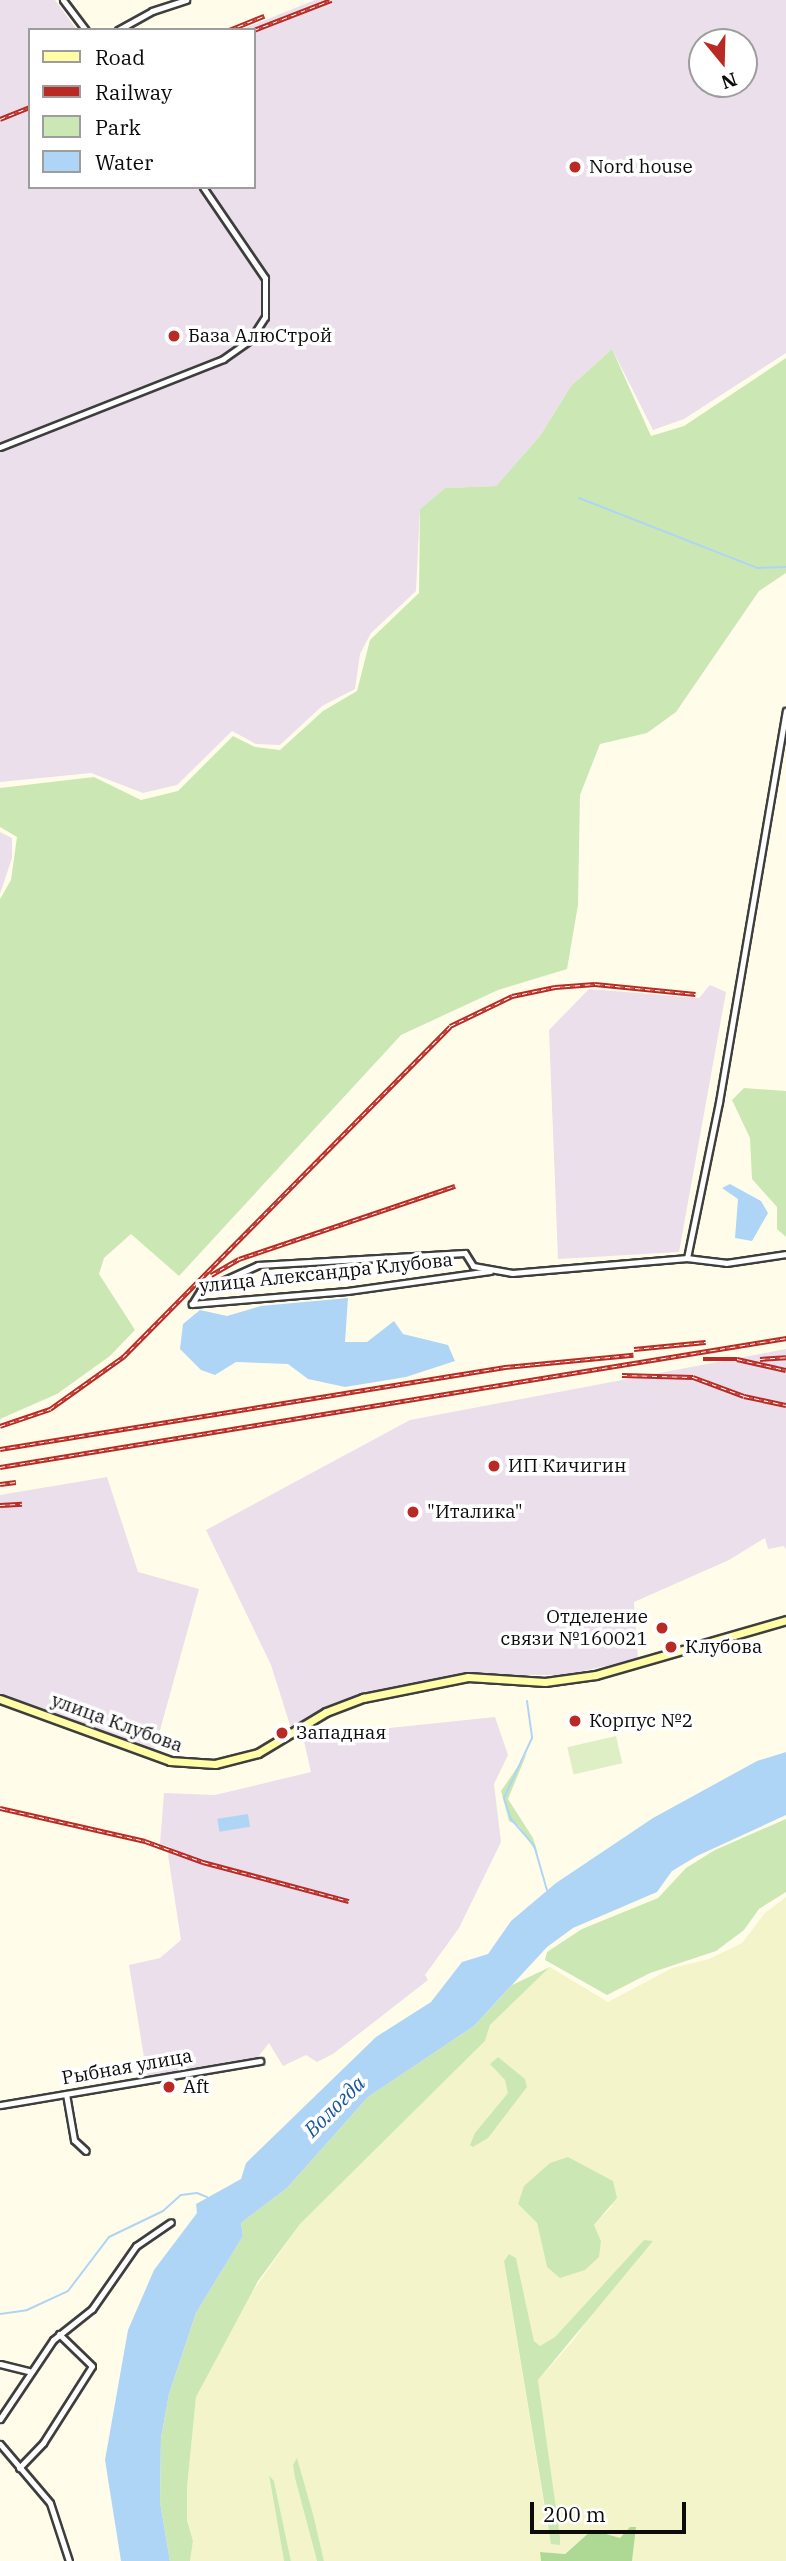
<!DOCTYPE html>
<meta charset="utf-8">
<style>
body{margin:0}
#map{position:relative;width:786px;height:2561px;overflow:hidden;background:#fffde9;font-family:"IBM Plex Serif",serif}
div>[style]{position:absolute}
.industrial>*{inset:0;background:#eadfea}
.farmland>*{inset:0;background:#f4f4cb}
.green>*{inset:0;background:#cbe8b4}
.forest>*{inset:0;background:#add994}
.pitch>*{inset:0;background:#deefc6;transform-origin:0 0}
.water>*{inset:0;background:#afd5f6;transform-origin:0 0}
.stream>*{height:2px;margin:-1px;padding:0 1px;transform-origin:1px;border-radius:1px;background:#afd5f6}
.roads{filter:drop-shadow(2px 0 #3e3e3e) drop-shadow(-2px 0 #3e3e3e) drop-shadow(0 2px #3e3e3e) drop-shadow(0 -2px #3e3e3e)}
.minor>*{height:5px;margin:-2.5px;padding:0 2.5px;transform-origin:2.5px;border-radius:2.5px;background:#fff}
.secondary>*{height:7px;margin:-3.5px;padding:0 3.5px;transform-origin:3.5px;border-radius:3.5px;background:#fffda5}
.rail>*{height:4.5px;margin-top:-2.25px;transform-origin:0;background:repeating-linear-gradient(90deg,#fff 0 5px,#ba2a24 0 10px);box-sizing:border-box;border-block:2px solid #ba2a24}
.dots>*{width:19px;height:19px;translate:-50% -50%;box-sizing:border-box;border:4px solid #fff;border-radius:50%}
span{translate:-50% -50%;white-space:nowrap;text-align:center;line-height:1.15;-webkit-text-stroke:7px #fff;paint-order:stroke}
.poi-label{font-size:19px;color:#0b0b0b}
.left{translate:0 -50%;text-align:left}
.right{translate:-100% -50%;text-align:right}
.street-label{font-size:19px;color:#0b0b0b}
.water-label{font-size:21px;color:#16569c;font-style:italic}
.legend{position:absolute;left:28px;top:28px;width:228px;height:161px;box-sizing:border-box;background:#fff;border:2px solid #9d9d9d;margin:0;padding:9px 12px;list-style:none;font-size:21px;color:#0b0b0b}
.legend li{display:flex;align-items:center;gap:14px;height:35px}
.legend b{width:35px;border:2px solid #9d9d9d}
.north{position:absolute;left:688px;top:28px;width:70px;height:70px;box-sizing:border-box;background:#fff;border:2px solid #9d9d9d;border-radius:50%;rotate:161deg;font-size:19px;font-weight:700;line-height:28px;text-align:center;color:#0b0b0b}
.north::after{content:'';display:block;margin:auto;width:24px;height:32px;background:#ba2a24;clip-path:polygon(50% 0,100% 100%,50% 72%,0 100%)}
.scale{position:absolute;left:530px;top:2502px;width:156px;height:32px;box-sizing:border-box;border:4px solid #0b0b0b;border-top:0;padding-left:9px;font-size:21px;line-height:24px;white-space:nowrap;color:#0b0b0b;-webkit-text-stroke:5px #fff;paint-order:stroke}
</style>
<div id="map">
<div class="industrial">
<div style="clip-path:polygon(evenodd,0 0,55px 0,77px 30px,30px 30px,30px 187px,254px 187px,254px 30px,240px 30px,315px 0,786px 0,786px 353px,684px 419px,653px 430px,612px 349px,571px 386px,540px 436px,496px 486px,445px 488px,420px 509px,416px 591px,371px 633px,360px 654px,355px 689px,322px 706px,280px 745px,256px 744px,232px 731px,177px 785px,143px 793px,91px 773px,0 782px,0 0,702px 42px,744px 42px,744px 84px,702px 84px,702px 42px)"></div>
<div style="clip-path:polygon(0 832px,12px 838px,12px 858px,0 894px)"></div>
<div style="clip-path:polygon(710px 985px,726px 992px,679px 1252px,558px 1259px,549px 1030px,589px 989px,699px 998px)"></div>
<div style="clip-path:polygon(786px 1349px,786px 1550px,784px 1546px,768px 1549px,765px 1538px,729px 1560px,634px 1602px,638px 1659px,564px 1675px,456px 1675px,337px 1702px,291px 1728px,271px 1665px,206px 1530px,410px 1420px)"></div>
<div style="clip-path:polygon(107px 1477px,138px 1572px,199px 1589px,154px 1752px,0 1696px,0 1495px)"></div>
<div style="clip-path:polygon(495px 1717px,508px 1755px,494px 1784px,501px 1842px,459px 1928px,425px 1975px,428px 1980px,333px 2054px,317px 2062px,306px 2055px,283px 2066px,269px 2043px,258px 2057px,147px 2076px,129px 1965px,160px 1958px,181px 1940px,168px 1855px,171px 1847px,160px 1844px,164px 1793px,215px 1795px,311px 1772px,303px 1737px)"></div>
</div>
<div class="farmland">
<div style="clip-path:polygon(evenodd,786px 1897px,786px 2561px,632px 2561px,635px 2527px,620px 2538px,592px 2530px,564px 2554px,540px 2552px,541px 2561px,324px 2561px,314px 2518px,295px 2478px,317px 2561px,291px 2561px,274px 2481px,269px 2475px,284px 2561px,190px 2561px,193px 2541px,187px 2520px,187px 2488px,196px 2397px,238px 2312px,300px 2224px,485px 2041px,490px 2025px,550px 1967px,608px 2002px,672px 1968px,709px 1959px,742px 1943px,765px 1913px,786px 1897px,518px 2204px,613px 2205px,594px 2225px,601px 2241px,547px 2267px,537px 2223px,518px 2204px,786px 1897px,644px 2240px,572px 2342px,538px 2380px,560px 2545px,549px 2535px,504px 2261px,509px 2254px,516px 2258px,534px 2341px,540px 2347px,555px 2337px,644px 2240px)"></div>
</div>
<div class="green">
<div style="clip-path:polygon(612px 349px,651px 436px,684px 426px,786px 358px,786px 573px,759px 591px,676px 712px,647px 733px,600px 744px,580px 795px,578px 905px,567px 969px,498px 990px,401px 1035px,179px 1276px,131px 1234px,104px 1258px,99px 1274px,135px 1330px,110px 1356px,57px 1394px,0 1419px,0 899px,11px 880px,17px 837px,0 827px,0 788px,94px 777px,141px 800px,178px 791px,233px 736px,255px 747px,280px 750px,323px 711px,357px 691px,370px 640px,419px 593px,420px 509px,445px 488px,496px 486px,540px 436px,571px 386px)"></div>
<div style="clip-path:polygon(744px 1088px,786px 1091px,786px 1237px,777px 1229px,777px 1207px,752px 1179px,750px 1138px,732px 1100px)"></div>
<div style="clip-path:polygon(527px 1753px,508px 1799px,533px 1838px,538px 1855px,519px 1826px,509px 1821px,501px 1791px)"></div>
<div style="clip-path:polygon(786px 1819px,786px 1892px,759px 1909px,744px 1930px,716px 1951px,650px 1973px,607px 1995px,545px 1960px,547px 1952px,582px 1929px,658px 1898px,686px 1868px,715px 1850px)"></div>
<div style="clip-path:polygon(550px 1967px,490px 2025px,485px 2041px,300px 2224px,258px 2281px,196px 2397px,187px 2488px,187px 2520px,193px 2541px,190px 2561px,170px 2561px,160px 2502px,161px 2438px,169px 2394px,196px 2313px,243px 2236px,241px 2223px,287px 2188px,368px 2097px,474px 2026px,512px 1985px)"></div>
<div style="clip-path:polygon(498px 2057px,525px 2079px,527px 2087px,488px 2138px,473px 2147px,470px 2145px,475px 2133px,508px 2093px,505px 2080px,490px 2064px)"></div>
<div style="clip-path:polygon(568px 2157px,613px 2181px,617px 2198px,594px 2225px,601px 2241px,599px 2257px,585px 2270px,560px 2278px,547px 2267px,537px 2223px,518px 2204px,524px 2186px,550px 2163px)"></div>
<div style="clip-path:polygon(644px 2240px,653px 2241px,538px 2380px,560px 2537px,560px 2545px,551px 2544px,504px 2261px,509px 2254px,516px 2258px,534px 2341px,540px 2346px,555px 2337px)"></div>
<div style="clip-path:polygon(297px 2458px,314px 2518px,324px 2561px,317px 2561px,295px 2478px,293px 2465px)"></div>
<div style="clip-path:polygon(269px 2475px,274px 2481px,291px 2561px,284px 2561px)"></div>
</div>
<div class="forest">
<div style="clip-path:polygon(630px 2527px,636px 2527px,632px 2561px,541px 2561px,540px 2552px,565px 2554px,592px 2530px,620px 2538px)"></div>
</div>
<div class="pitch">
<div style="left:616px;top:1736px;width:28px;height:50px;rotate:77deg"></div>
</div>
<div class="water">
<div style="clip-path:polygon(730px 1184px,761px 1201px,768px 1213px,752px 1241px,735px 1238px,738px 1199px,722px 1188px)"></div>
<div style="clip-path:polygon(348px 1298px,345px 1342px,367px 1342px,394px 1321px,403px 1334px,448px 1345px,455px 1361px,406px 1377px,345px 1387px,308px 1379px,288px 1364px,236px 1362px,215px 1375px,201px 1370px,180px 1349px,183px 1324px,200px 1310px,227px 1316px,261px 1306px)"></div>
<div style="clip-path:polygon(786px 1752px,786px 1815px,697px 1856px,672px 1871px,657px 1892px,573px 1928px,547px 1947px,474px 2026px,368px 2097px,287px 2188px,241px 2223px,243px 2236px,196px 2313px,169px 2394px,161px 2438px,160px 2502px,170px 2561px,121px 2561px,105px 2460px,128px 2330px,154px 2270px,197px 2213px,196px 2204px,241px 2179px,246px 2163px,376px 2037px,431px 2002px,462px 1962px,488px 1954px,511px 1921px,556px 1883px,653px 1818px,757px 1761px)"></div>
<div style="left:248px;top:1814px;width:13px;height:31px;rotate:81deg"></div>
</div>
<div class="stream">
<div style="left:579px;top:498px;width:192px;rotate:21.4deg"></div>
<div style="left:758px;top:568px;width:28px;rotate:-2deg"></div>
<div style="left:527px;top:1701px;width:37px;rotate:82deg"></div>
<div style="left:532px;top:1738px;width:66px;rotate:115deg"></div>
<div style="left:504px;top:1798px;width:22px;rotate:72deg"></div>
<div style="left:511px;top:1819px;width:35px;rotate:49deg"></div>
<div style="left:534px;top:1845px;width:47px;rotate:73.9deg"></div>
<div style="left:0;top:2314px;width:27px;rotate:-8deg"></div>
<div style="left:27px;top:2310px;width:45px;rotate:-24.9deg"></div>
<div style="left:68px;top:2291px;width:68px;rotate:-52.8deg"></div>
<div style="left:109px;top:2237px;width:60px;rotate:-25.7deg"></div>
<div style="left:163px;top:2211px;width:24px;rotate:-42deg"></div>
<div style="left:181px;top:2195px;width:16px;rotate:-7deg"></div>
<div style="left:197px;top:2193px;width:11px;rotate:22deg"></div>
</div>
<div class="roads">
<div class="minor">
<div style="left:63px;top:0;width:38px;rotate:53deg"></div>
<div style="left:118px;top:30px;width:39px;rotate:-29deg"></div>
<div style="left:152px;top:11px;width:36px;rotate:-18deg"></div>
<div style="left:0;top:447px;width:240px;rotate:-21.5deg"></div>
<div style="left:223px;top:359px;width:33px;rotate:-35deg"></div>
<div style="left:250px;top:340px;width:27px;rotate:-57deg"></div>
<div style="left:265px;top:317px;width:39px;rotate:-90deg"></div>
<div style="left:265px;top:278px;width:110px;rotate:-124.3deg"></div>
<div style="left:687px;top:1258px;width:159px;rotate:-78.4deg"></div>
<div style="left:719px;top:1102px;width:397px;rotate:-80.3deg"></div>
<div style="left:490px;top:1271px;width:144px;rotate:172deg"></div>
<div style="left:347px;top:1291px;width:156px;rotate:175.2deg"></div>
<div style="left:192px;top:1304px;width:15px;rotate:-58deg"></div>
<div style="left:200px;top:1291px;width:64px;rotate:-24.1deg"></div>
<div style="left:258px;top:1265px;width:207px;rotate:-3.3deg"></div>
<div style="left:465px;top:1253px;width:15px;rotate:58deg"></div>
<div style="left:473px;top:1266px;width:40px;rotate:10deg"></div>
<div style="left:512px;top:1273px;width:176px;rotate:-4.9deg"></div>
<div style="left:687px;top:1258px;width:39px;rotate:7deg"></div>
<div style="left:726px;top:1263px;width:61px;rotate:-8.5deg"></div>
<div style="left:66px;top:2094px;width:47px;rotate:80.1deg"></div>
<div style="left:74px;top:2140px;width:16px;rotate:43deg"></div>
<div style="left:0;top:2105px;width:264px;rotate:-9.6deg"></div>
<div style="left:0;top:2364px;width:30px;rotate:14deg"></div>
<div style="left:0;top:2419px;width:95px;rotate:-56.1deg"></div>
<div style="left:53px;top:2340px;width:50px;rotate:-38.5deg"></div>
<div style="left:92px;top:2309px;width:77px;rotate:-55.1deg"></div>
<div style="left:136px;top:2246px;width:42px;rotate:-34.4deg"></div>
<div style="left:0;top:2444px;width:77px;rotate:49.7deg"></div>
<div style="left:50px;top:2503px;width:61px;rotate:71.9deg"></div>
<div style="left:19px;top:2468px;width:35px;rotate:-46deg"></div>
<div style="left:43px;top:2443px;width:91px;rotate:-57.5deg"></div>
<div style="left:92px;top:2366px;width:46px;rotate:-135.9deg"></div>
</div>
<div class="secondary">
<div style="left:0;top:1699px;width:181px;rotate:20deg"></div>
<div style="left:170px;top:1761px;width:45px;rotate:3.8deg"></div>
<div style="left:215px;top:1764px;width:44px;rotate:-14.3deg"></div>
<div style="left:258px;top:1753px;width:79px;rotate:-31.1deg"></div>
<div style="left:326px;top:1712px;width:40px;rotate:-21deg"></div>
<div style="left:363px;top:1698px;width:107px;rotate:-11.3deg"></div>
<div style="left:468px;top:1677px;width:77px;rotate:3.7deg"></div>
<div style="left:545px;top:1682px;width:51px;rotate:-7.8deg"></div>
<div style="left:596px;top:1675px;width:198px;rotate:-16.1deg"></div>
</div>
</div>
<div class="rail">
<div style="left:229px;top:30px;width:38px;rotate:-22deg"></div>
<div style="left:254px;top:30px;width:83px;rotate:-21.3deg"></div>
<div style="left:0;top:119px;width:32px;rotate:-22deg"></div>
<div style="left:211px;top:1275px;width:32px;rotate:-30deg"></div>
<div style="left:239px;top:1259px;width:228px;rotate:-18.7deg"></div>
<div style="left:634px;top:1349px;width:72px;rotate:-5.6deg"></div>
<div style="left:703px;top:1359px;width:34px"></div>
<div style="left:737px;top:1359px;width:50px;rotate:12.7deg"></div>
<div style="left:760px;top:1359px;width:26px;rotate:-4deg"></div>
<div style="left:622px;top:1375px;width:71px;rotate:1.6deg"></div>
<div style="left:693px;top:1377px;width:54px;rotate:20.4deg"></div>
<div style="left:744px;top:1396px;width:43px;rotate:12.1deg"></div>
<div style="left:0;top:1426px;width:53px;rotate:-18.8deg"></div>
<div style="left:50px;top:1409px;width:90px;rotate:-35.5deg"></div>
<div style="left:123px;top:1357px;width:465px;rotate:-45.3deg"></div>
<div style="left:450px;top:1026px;width:69px;rotate:-25.8deg"></div>
<div style="left:512px;top:996px;width:44px;rotate:-11.8deg"></div>
<div style="left:555px;top:987px;width:40px;rotate:-4.3deg"></div>
<div style="left:595px;top:984px;width:101px;rotate:5.7deg"></div>
<div style="left:0;top:1449px;width:512px;rotate:-9.22deg"></div>
<div style="left:505px;top:1367px;width:129px;rotate:-5.4deg"></div>
<div style="left:0;top:1467px;width:797px;rotate:-9.32deg"></div>
<div style="left:0;top:1484px;width:16px;rotate:-7deg"></div>
<div style="left:0;top:1505px;width:22px;rotate:-3deg"></div>
<div style="left:0;top:1808px;width:149px;rotate:12.8deg"></div>
<div style="left:145px;top:1841px;width:62px;rotate:19.9deg"></div>
<div style="left:203px;top:1862px;width:151px;rotate:15deg"></div>
</div>
<div class="dots">
<div style="left:575px;top:167px;background:#ba2a24"></div>
<div style="left:174px;top:336px;background:#ba2a24"></div>
<div style="left:494px;top:1466px;background:#ba2a24"></div>
<div style="left:413px;top:1512px;background:#ba2a24"></div>
<div style="left:662px;top:1628px;background:#ba2a24"></div>
<div style="left:671px;top:1647px;background:#ba2a24"></div>
<div style="left:575px;top:1721px;background:#ba2a24"></div>
<div style="left:282px;top:1733px;background:#ba2a24"></div>
<div style="left:169px;top:2087px;background:#ba2a24"></div>
</div>
<div class="poi-label">
<span class="left" style="left:589px;top:167px">Nord house</span>
<span class="left" style="left:188px;top:336px">База АлюСтрой</span>
<span class="left" style="left:508px;top:1466px">ИП Кичигин</span>
<span class="left" style="left:427px;top:1512px">"Италика"</span>
<span class="right" style="left:648px;top:1628px">Отделение<br>связи №160021</span>
<span class="left" style="left:685px;top:1647px">Клубова</span>
<span class="left" style="left:589px;top:1721px">Корпус №2</span>
<span class="left" style="left:296px;top:1733px">Западная</span>
<span class="left" style="left:183px;top:2087px">Aft</span>
</div>
<div class="street-label">
<span style="left:326px;top:1273px;rotate:-6deg">улица Александра Клубова</span>
<span style="left:117px;top:1723px;rotate:20deg">улица Клубова</span>
<span style="left:127px;top:2067px;rotate:-10deg">Рыбная улица</span>
</div>
<div class="water-label">
<span style="left:334px;top:2106px;rotate:-45deg">Вологда</span>
</div>
<ul class="legend">
<li><b style="height:9px;background:#fffda5"></b>Road</li>
<li><b style="height:9px;background:#ba2a24"></b>Railway</li>
<li><b style="height:19px;background:#cbe8b4"></b>Park</li>
<li><b style="height:19px;background:#afd5f6"></b>Water</li>
</ul>
<div class="north">N</div>
<div class="scale">200 m</div>
</div>
